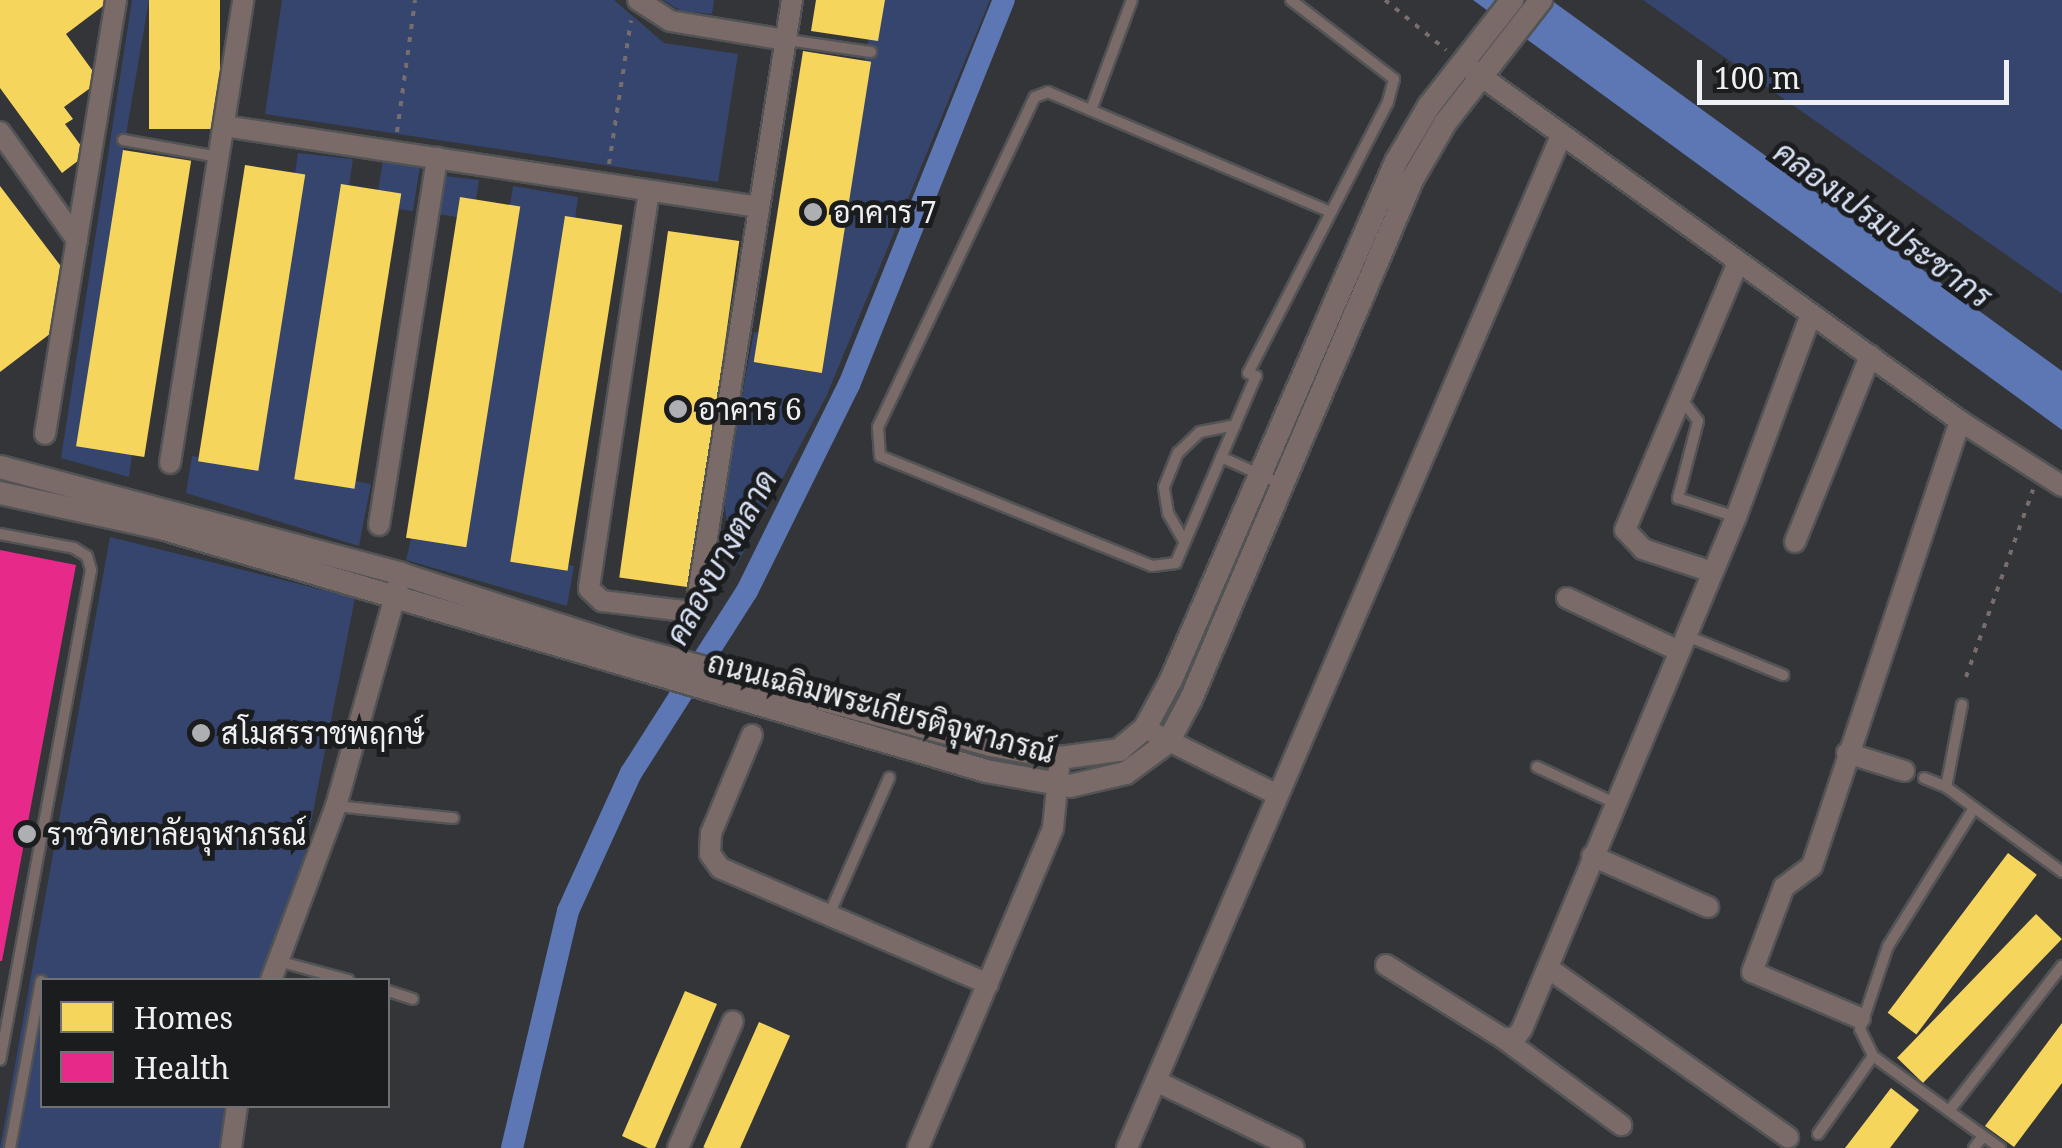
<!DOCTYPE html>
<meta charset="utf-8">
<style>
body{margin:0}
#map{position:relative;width:2062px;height:1148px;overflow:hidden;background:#333538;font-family:"Noto Serif",Sarabun,serif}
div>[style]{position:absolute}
.green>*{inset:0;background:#35456d}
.water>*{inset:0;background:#5c77b4}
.homes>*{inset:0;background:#f6d55c;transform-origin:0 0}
.health>*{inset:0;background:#e7298a}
.canal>*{height:22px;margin:-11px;padding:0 11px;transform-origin:11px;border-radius:11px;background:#5c77b4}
.path>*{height:4px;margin-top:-2px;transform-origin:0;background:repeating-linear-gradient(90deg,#776d6d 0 5px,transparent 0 13px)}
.roads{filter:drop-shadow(2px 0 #525355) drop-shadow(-2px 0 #525355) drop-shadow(0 2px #525355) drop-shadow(0 -2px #525355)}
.service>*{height:10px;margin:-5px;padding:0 5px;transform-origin:5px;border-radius:5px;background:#7a6a68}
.minor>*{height:20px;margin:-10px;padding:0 10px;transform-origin:10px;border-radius:10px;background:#7a6a68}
.tertiary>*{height:22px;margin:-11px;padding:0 11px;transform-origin:11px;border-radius:11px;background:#7a6a68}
.dots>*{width:28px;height:28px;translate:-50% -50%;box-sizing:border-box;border:5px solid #1b1c1e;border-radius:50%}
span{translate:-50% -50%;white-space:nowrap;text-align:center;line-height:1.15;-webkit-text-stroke:10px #1b1c1e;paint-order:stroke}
.poi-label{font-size:30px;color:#eff0f3}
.left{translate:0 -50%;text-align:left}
.street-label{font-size:30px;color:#eff0f3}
.water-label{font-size:32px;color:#dae3f6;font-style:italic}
.legend{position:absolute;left:40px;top:978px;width:350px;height:130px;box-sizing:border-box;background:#1b1c1e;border:2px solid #707173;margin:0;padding:12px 18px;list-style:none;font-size:30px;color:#eff0f3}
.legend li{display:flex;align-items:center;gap:20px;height:50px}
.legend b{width:50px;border:2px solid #707173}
.scale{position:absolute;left:1697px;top:60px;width:312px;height:45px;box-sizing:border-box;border:5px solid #eff0f3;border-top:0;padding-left:12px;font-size:30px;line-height:35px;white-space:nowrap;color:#eff0f3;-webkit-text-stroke:8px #1b1c1e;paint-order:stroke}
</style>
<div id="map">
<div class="green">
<div style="clip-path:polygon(132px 0,149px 0,122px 158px,172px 164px,129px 477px,61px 458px)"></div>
<div style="clip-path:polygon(282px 0,614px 0,664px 43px,738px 54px,718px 182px,265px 114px)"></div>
<div style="clip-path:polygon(663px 0,714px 0,712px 14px,681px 11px)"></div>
<div style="clip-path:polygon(875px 0,990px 0,826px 397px,734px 570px,723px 495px,754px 332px,819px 340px)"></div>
<div style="clip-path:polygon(1643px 0,2062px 0,2062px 294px)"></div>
<div style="clip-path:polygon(298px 153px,353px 159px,306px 472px,371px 484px,359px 546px,186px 493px,192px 456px,252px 465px)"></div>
<div style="clip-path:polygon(383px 161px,420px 166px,413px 211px,398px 209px,378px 190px)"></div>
<div style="clip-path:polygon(445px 176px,479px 180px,476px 199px,460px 197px,457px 217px,438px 214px)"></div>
<div style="clip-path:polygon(513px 186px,578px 197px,530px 558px,574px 566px,567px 606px,406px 560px,413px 531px,460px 537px)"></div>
<div style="clip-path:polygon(110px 537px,355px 598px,302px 868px,262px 980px,42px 980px,42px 1106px,228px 1106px,220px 1148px,0 1148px)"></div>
</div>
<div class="water">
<div style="clip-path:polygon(1473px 0,1551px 0,2062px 371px,2062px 430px)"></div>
</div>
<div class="homes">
<div style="clip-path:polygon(0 0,111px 0,66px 34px,100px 81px,64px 107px,73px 119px,65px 124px,87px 154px,62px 173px,0 88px)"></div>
<div style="left:149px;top:0;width:71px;height:129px"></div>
<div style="clip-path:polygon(816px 0,885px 0,878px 41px,811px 31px)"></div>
<div style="left:803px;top:51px;width:69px;height:315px;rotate:9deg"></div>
<div style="left:123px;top:150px;width:69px;height:300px;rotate:9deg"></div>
<div style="left:245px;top:165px;width:61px;height:300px;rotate:9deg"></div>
<div style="left:341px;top:184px;width:61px;height:299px;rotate:9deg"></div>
<div style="clip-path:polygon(0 186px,66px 273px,59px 327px,0 372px)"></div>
<div style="left:460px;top:197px;width:61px;height:345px;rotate:9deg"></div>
<div style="left:565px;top:216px;width:58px;height:350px;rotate:9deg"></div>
<div style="left:668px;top:231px;width:72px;height:350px;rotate:8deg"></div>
<div style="left:2008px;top:853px;width:36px;height:200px;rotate:37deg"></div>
<div style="left:2036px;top:914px;width:36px;height:200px;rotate:44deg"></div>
<div style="clip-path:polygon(685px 991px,717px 1004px,655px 1148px,648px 1148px,622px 1136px)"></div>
<div style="left:759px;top:1022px;width:34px;height:137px;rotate:24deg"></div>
<div style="clip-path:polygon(2062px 1023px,2062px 1083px,2014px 1147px,1985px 1126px)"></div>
<div style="clip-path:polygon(1891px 1088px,1919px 1110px,1890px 1148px,1845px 1148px)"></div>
</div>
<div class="health">
<div style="clip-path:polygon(0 550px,76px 565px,2px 961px,0 961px)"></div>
</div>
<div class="canal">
<div style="left:512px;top:1148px;width:244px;rotate:-76.7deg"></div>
<div style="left:568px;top:911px;width:152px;rotate:-65.5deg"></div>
<div style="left:631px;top:773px;width:216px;rotate:-57.5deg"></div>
<div style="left:747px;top:591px;width:230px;rotate:-63.7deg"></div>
<div style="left:849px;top:385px;width:415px;rotate:-68.1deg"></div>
</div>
<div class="path">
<div style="left:1385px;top:0;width:79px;rotate:39.3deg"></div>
<div style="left:397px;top:132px;width:133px;rotate:-82.2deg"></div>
<div style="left:609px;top:164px;width:145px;rotate:-81.3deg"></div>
<div style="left:1966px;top:677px;width:199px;rotate:-70.3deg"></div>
</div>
<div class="roads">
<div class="service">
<div style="left:1291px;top:0;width:130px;rotate:37.5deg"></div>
<div style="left:1394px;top:79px;width:24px;rotate:105deg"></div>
<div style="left:1388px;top:102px;width:305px;rotate:117.3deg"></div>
<div style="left:1248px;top:373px;width:9px;rotate:21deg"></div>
<div style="left:1256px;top:376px;width:203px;rotate:113.2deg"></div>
<div style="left:1176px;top:563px;width:24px;rotate:173deg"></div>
<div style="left:1152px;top:566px;width:293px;rotate:-158deg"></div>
<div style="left:880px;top:456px;width:29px;rotate:-94deg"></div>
<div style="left:878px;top:427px;width:365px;rotate:-64.6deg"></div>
<div style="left:1035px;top:97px;width:14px;rotate:-21deg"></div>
<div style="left:1048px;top:92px;width:304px;rotate:23deg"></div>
<div style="left:787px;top:40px;width:85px;rotate:8.1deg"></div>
<div style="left:1091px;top:110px;width:117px;rotate:-69.6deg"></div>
<div style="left:123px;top:140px;width:97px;rotate:10.1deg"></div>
<div style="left:1680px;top:397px;width:30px;rotate:53deg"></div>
<div style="left:1698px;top:421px;width:80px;rotate:104.6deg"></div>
<div style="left:1678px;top:498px;width:61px;rotate:18.1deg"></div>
<div style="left:1221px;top:457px;width:66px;rotate:24.2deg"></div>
<div style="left:0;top:534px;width:75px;rotate:10.7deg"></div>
<div style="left:74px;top:548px;width:15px;rotate:32deg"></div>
<div style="left:87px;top:556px;width:15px;rotate:74deg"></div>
<div style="left:91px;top:570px;width:498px;rotate:100.5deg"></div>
<div style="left:1184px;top:541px;width:32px;rotate:-120deg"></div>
<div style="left:1168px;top:513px;width:26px;rotate:-99deg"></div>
<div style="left:1164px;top:487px;width:37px;rotate:-68deg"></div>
<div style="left:1178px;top:453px;width:30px;rotate:-44deg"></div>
<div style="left:1200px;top:432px;width:36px;rotate:-11deg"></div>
<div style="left:1687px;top:636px;width:104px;rotate:22.1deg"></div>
<div style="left:1537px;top:767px;width:86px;rotate:24.8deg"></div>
<div style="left:1924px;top:778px;width:24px;rotate:22deg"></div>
<div style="left:1946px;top:787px;width:144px;rotate:36.2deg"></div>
<div style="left:1946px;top:787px;width:84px;rotate:-79deg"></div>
<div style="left:336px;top:806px;width:118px;rotate:5.9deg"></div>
<div style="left:1974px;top:808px;width:163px;rotate:121.9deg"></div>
<div style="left:1888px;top:946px;width:88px;rotate:108.6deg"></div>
<div style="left:1860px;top:1029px;width:30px;rotate:64deg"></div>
<div style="left:1873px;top:1056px;width:157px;rotate:35.9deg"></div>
<div style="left:829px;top:915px;width:150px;rotate:-66.3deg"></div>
<div style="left:278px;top:961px;width:73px;rotate:15.2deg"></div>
<div style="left:388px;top:991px;width:26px;rotate:18deg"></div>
<div style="left:1949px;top:1111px;width:184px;rotate:-52.1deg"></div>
<div style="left:1818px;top:1134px;width:95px;rotate:-54.8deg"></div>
<div style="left:10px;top:1148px;width:170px;rotate:-79.5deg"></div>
<div style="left:1974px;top:1148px;width:15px;rotate:-53deg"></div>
</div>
<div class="minor">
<div style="left:638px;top:0;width:38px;rotate:33deg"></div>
<div style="left:670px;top:21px;width:118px;rotate:9.3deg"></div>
<div style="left:1471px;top:69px;width:603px;rotate:35.75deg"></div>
<div style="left:1960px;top:421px;width:121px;rotate:32.5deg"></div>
<div style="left:224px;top:126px;width:541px;rotate:8.61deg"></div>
<div style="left:0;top:132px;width:133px;rotate:54.5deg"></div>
<div style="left:649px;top:191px;width:402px;rotate:98.6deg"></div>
<div style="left:589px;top:589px;width:18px;rotate:43deg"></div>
<div style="left:602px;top:601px;width:84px;rotate:6.9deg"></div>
<div style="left:685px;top:611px;width:12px;rotate:-20deg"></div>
<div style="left:696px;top:607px;width:615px;rotate:-81.01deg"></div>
<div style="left:45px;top:434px;width:440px;rotate:-80.7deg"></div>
<div style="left:170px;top:463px;width:469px;rotate:-81deg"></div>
<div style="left:379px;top:525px;width:372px;rotate:-81deg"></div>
<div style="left:1795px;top:542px;width:201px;rotate:-68deg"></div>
<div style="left:1712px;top:572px;width:73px;rotate:-161.6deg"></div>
<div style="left:1643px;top:549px;width:26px;rotate:-133deg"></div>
<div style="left:1625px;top:530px;width:291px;rotate:-67.1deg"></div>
<div style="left:1567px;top:598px;width:124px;rotate:25.3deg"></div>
<div style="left:1155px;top:734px;width:133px;rotate:26.4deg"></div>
<div style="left:752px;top:735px;width:106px;rotate:112.7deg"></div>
<div style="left:711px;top:833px;width:21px;rotate:93deg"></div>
<div style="left:710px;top:854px;width:17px;rotate:54deg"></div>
<div style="left:720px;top:868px;width:292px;rotate:23.4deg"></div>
<div style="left:1847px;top:753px;width:60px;rotate:17.5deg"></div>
<div style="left:1592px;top:856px;width:127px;rotate:23.7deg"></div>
<div style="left:1386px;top:965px;width:138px;rotate:32deg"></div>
<div style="left:1503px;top:1038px;width:12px"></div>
<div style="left:1515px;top:1038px;width:11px;rotate:-52deg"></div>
<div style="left:1522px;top:1029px;width:555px;rotate:-67.32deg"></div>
<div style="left:1736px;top:517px;width:216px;rotate:-69.7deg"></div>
<div style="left:1548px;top:968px;width:294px;rotate:35.2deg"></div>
<div style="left:271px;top:980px;width:186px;rotate:-69.5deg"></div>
<div style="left:336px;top:806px;width:241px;rotate:-74.3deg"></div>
<div style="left:1860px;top:1018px;width:117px;rotate:-156.9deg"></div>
<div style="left:1752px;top:972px;width:91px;rotate:-69.4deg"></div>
<div style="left:1784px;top:887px;width:35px;rotate:-37deg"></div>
<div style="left:1812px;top:866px;width:469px;rotate:-71.6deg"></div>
<div style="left:1503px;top:1038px;width:147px;rotate:36.4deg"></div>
<div style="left:1156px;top:1081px;width:153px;rotate:25.9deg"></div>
<div style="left:231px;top:1148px;width:42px;rotate:-81.9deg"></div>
<div style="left:678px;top:1148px;width:138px;rotate:-66.6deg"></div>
<div style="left:918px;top:1148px;width:347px;rotate:-67.1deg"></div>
<div style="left:1053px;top:828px;width:70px;rotate:-84.3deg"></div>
<div style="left:1127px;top:1148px;width:1099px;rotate:-66.79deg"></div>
</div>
<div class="tertiary">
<div style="left:0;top:467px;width:415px;rotate:14.9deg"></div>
<div style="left:401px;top:574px;width:234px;rotate:17.9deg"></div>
<div style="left:624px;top:646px;width:379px;rotate:15.1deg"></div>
<div style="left:990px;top:745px;width:71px;rotate:10.5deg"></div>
<div style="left:1060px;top:758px;width:60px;rotate:-7.7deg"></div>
<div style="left:1119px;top:750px;width:34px;rotate:-40deg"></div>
<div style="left:1145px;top:728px;width:55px;rotate:-61.6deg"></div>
<div style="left:1171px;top:680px;width:565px;rotate:-66.52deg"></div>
<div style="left:1396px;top:162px;width:65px;rotate:-59.5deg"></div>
<div style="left:1429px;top:106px;width:135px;rotate:-51.9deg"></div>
<div style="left:0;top:493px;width:165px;rotate:12.3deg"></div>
<div style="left:161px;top:528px;width:860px;rotate:16.41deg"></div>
<div style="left:986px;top:771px;width:85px;rotate:10.1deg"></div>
<div style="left:1070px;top:786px;width:57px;rotate:-13.1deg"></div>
<div style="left:1126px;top:773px;width:52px;rotate:-36.4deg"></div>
<div style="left:1168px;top:742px;width:49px;rotate:-61.9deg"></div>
<div style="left:1191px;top:699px;width:564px;rotate:-66.93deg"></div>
<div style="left:1412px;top:180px;width:66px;rotate:-59.9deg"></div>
<div style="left:1445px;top:123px;width:156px;rotate:-52deg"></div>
</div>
</div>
<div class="dots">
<div style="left:813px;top:212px;background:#adafb2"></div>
<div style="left:678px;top:409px;background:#adafb2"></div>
<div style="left:201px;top:733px;background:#adafb2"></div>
<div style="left:27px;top:834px;background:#adafb2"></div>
</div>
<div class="poi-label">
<span class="left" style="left:833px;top:212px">อาคาร 7</span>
<span class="left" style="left:698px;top:409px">อาคาร 6</span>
<span class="left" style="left:221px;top:733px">สโมสรราชพฤกษ์</span>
<span class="left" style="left:47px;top:834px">ราชวิทยาลัยจุฬาภรณ์</span>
</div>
<div class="street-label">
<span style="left:881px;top:707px;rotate:15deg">ถนนเฉลิมพระเกียรติจุฬาภรณ์</span>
</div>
<div class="water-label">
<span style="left:1883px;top:224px;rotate:36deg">คลองเปรมประชากร</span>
<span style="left:721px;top:557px;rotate:-61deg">คลองบางตลาด</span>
</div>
<ul class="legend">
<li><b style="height:28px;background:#f6d55c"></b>Homes</li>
<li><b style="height:28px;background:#e7298a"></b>Health</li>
</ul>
<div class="scale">100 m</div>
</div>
